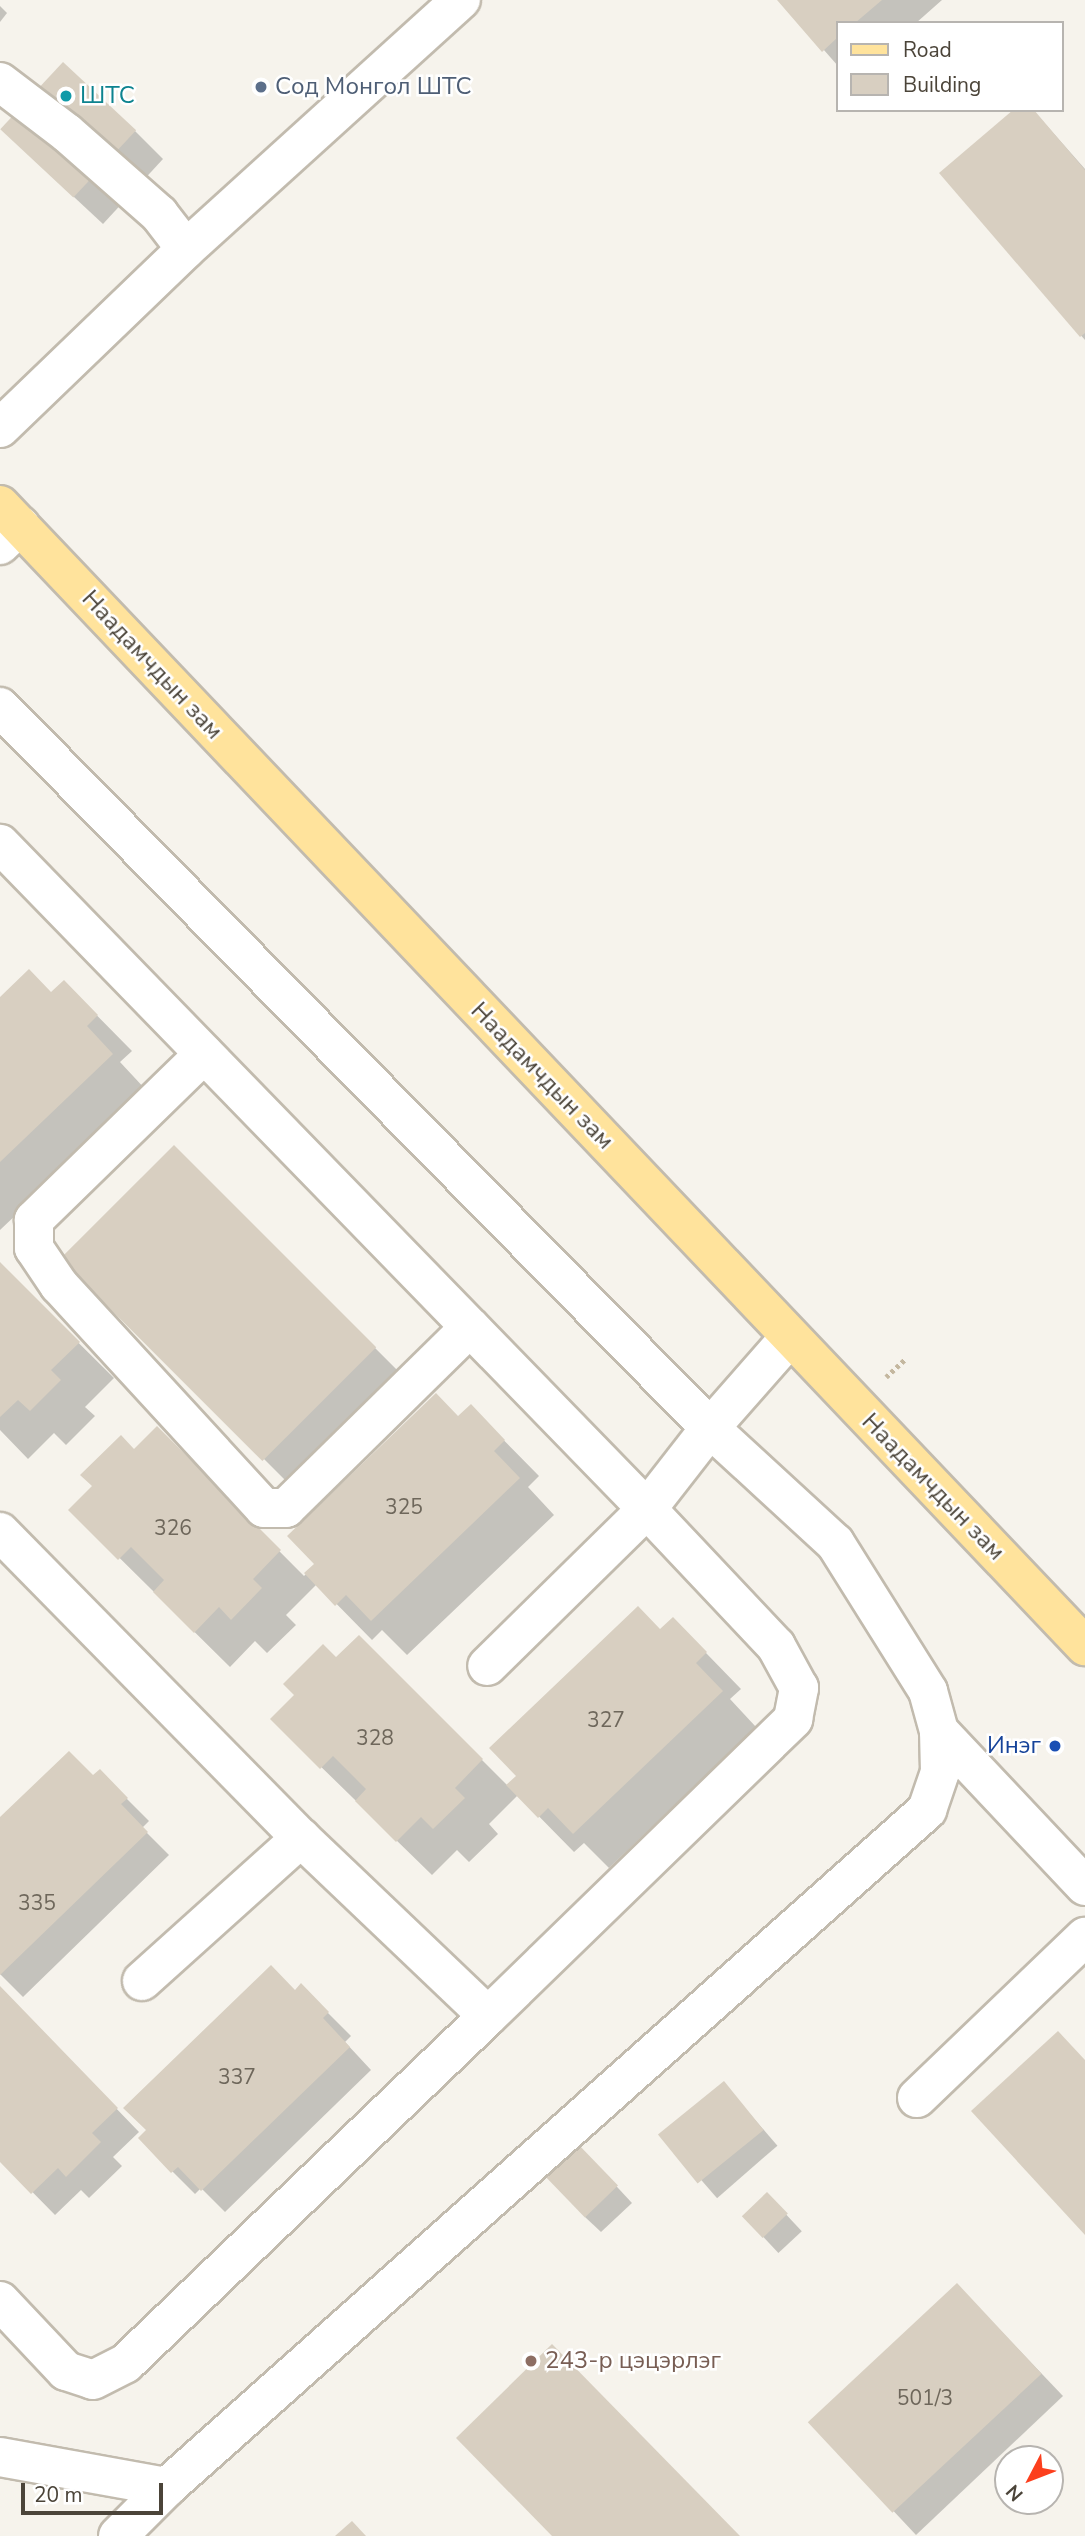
<!DOCTYPE html>
<meta charset="utf-8">
<style>
body{margin:0}
#map{position:relative;width:1085px;height:2536px;overflow:hidden;background:#f6f3ec;font-family:"Nunito Sans",sans-serif}
div>[style]{position:absolute}
.shadow>*{inset:0;background:#0003;transform-origin:0 0}
.building>*{inset:0;background:#d8cfc1;transform-origin:0 0}
.path>*{height:4.5px;margin-top:-2.25px;transform-origin:0;background:repeating-linear-gradient(90deg,#c4b79f 0 3.5px,transparent 0 7px)}
.roads{filter:drop-shadow(2px 0 #c2bbae) drop-shadow(-2px 0 #c2bbae) drop-shadow(0 2px #c2bbae) drop-shadow(0 -2px #c2bbae)}
.minor>*{height:38px;margin:-19px;padding:0 19px;transform-origin:19px;border-radius:19px;background:#fff}
.major>*{height:38px;margin:-19px;padding:0 19px;transform-origin:19px;border-radius:19px;background:#ffe39c}
.dots>*{width:19px;height:19px;translate:-50% -50%;box-sizing:border-box;border:4px solid #fff;border-radius:50%}
span{translate:-50% -50%;white-space:nowrap;text-align:center;line-height:1.15;-webkit-text-stroke:5px #fff;paint-order:stroke}
.number-label{font-size:21px;color:#6e675b}
.number-label span{-webkit-text-stroke-width:0}
.service-label{font-size:24px;color:#4e5e75}
.left{translate:0 -50%;text-align:left}
.culture-label{font-size:24px;color:#0d838f}
.street-label{font-size:24px;color:#4b4439}
.transit-label{font-size:24px;color:#164399}
.right{translate:-100% -50%;text-align:right}
.education-label{font-size:24px;color:#785e54}
.legend{position:absolute;left:836px;top:21px;width:228px;height:91px;box-sizing:border-box;background:#fff;border:2px solid #b7b4b0;margin:0;padding:9px 12px;list-style:none;font-size:21px;color:#4b4439}
.legend li{display:flex;align-items:center;gap:14px;height:35px}
.legend b{width:35px;border:2px solid #b7b4b0}
.north{position:absolute;left:994px;top:2445px;width:70px;height:70px;box-sizing:border-box;background:#fff;border:2px solid #b7b4b0;border-radius:50%;rotate:228deg;font-size:19px;font-weight:700;line-height:28px;text-align:center;color:#4b4439}
.north::after{content:'';display:block;margin:auto;width:24px;height:32px;background:#fc3f1d;clip-path:polygon(50% 0,100% 100%,50% 72%,0 100%)}
.scale{position:absolute;left:21px;top:2483px;width:142px;height:32px;box-sizing:border-box;border:4px solid #4b4439;border-top:0;padding-left:9px;font-size:21px;line-height:24px;white-space:nowrap;color:#4b4439;-webkit-text-stroke:5px #fff;paint-order:stroke}
</style>
<div id="map">
<div class="shadow">
<div style="clip-path:polygon(780px 0,942px 0,916px 23px,838px 23px,838px 66px)"></div>
<div style="clip-path:polygon(0 6px,7px 13px,0 22px)"></div>
<div style="clip-path:polygon(1033px 110px,1085px 169px,1085px 340px,941px 174px)"></div>
<div style="clip-path:polygon(135px 131px,163px 159px,103px 224px,31px 157px)"></div>
<div style="clip-path:polygon(64px 982px,132px 1051px,120px 1062px,147px 1091px,0 1230px,0 999px,51px 994px)"></div>
<div style="left:174px;top:1147px;width:325px;height:157px;rotate:45deg"></div>
<div style="clip-path:polygon(0 1265px,114px 1378px,85px 1407px,95px 1416px,66px 1445px,54px 1433px,28px 1459px,0 1430px)"></div>
<div style="clip-path:polygon(471px 1407px,539px 1476px,528px 1487px,554px 1515px,407px 1655px,382px 1630px,372px 1640px,317px 1584px,286px 1615px,296px 1625px,267px 1653px,255px 1641px,230px 1667px,71px 1510px,157px 1428px,304px 1576px)"></div>
<div style="clip-path:polygon(673px 1619px,741px 1689px,730px 1699px,756px 1727px,609px 1868px,584px 1843px,574px 1852px,518px 1795px,489px 1824px,498px 1834px,469px 1862px,457px 1850px,432px 1875px,272px 1719px,359px 1637px,508px 1786px)"></div>
<div style="clip-path:polygon(93px 1777px,122px 1794px,149px 1821px,142px 1828px,169px 1855px,23px 1997px,0 1974px,0 1820px)"></div>
<div style="clip-path:polygon(301px 1986px,351px 2036px,345px 2042px,371px 2070px,225px 2212px,201px 2188px,195px 2194px,172px 2171px)"></div>
<div style="clip-path:polygon(0 1988px,139px 2132px,113px 2157px,122px 2166px,89px 2198px,81px 2190px,55px 2215px,0 2159px)"></div>
<div style="left:723px;top:2083px;width:83px;height:80px;rotate:49deg"></div>
<div style="clip-path:polygon(593px 2161px,632px 2203px,601px 2232px,585px 2217px)"></div>
<div style="left:767px;top:2194px;width:51px;height:32px;rotate:47deg"></div>
<div style="clip-path:polygon(979px 2308px,1063px 2396px,916px 2535px,811px 2423px)"></div>
</div>
<div class="building">
<div style="clip-path:polygon(777px 0,882px 0,855px 23px,838px 23px,838px 37px,822px 52px)"></div>
<div style="left:63px;top:62px;width:100px;height:92px;rotate:43deg"></div>
<div style="clip-path:polygon(1013px 110px,1034px 110px,1085px 170px,1085px 333px,1080px 337px,939px 173px)"></div>
<div style="clip-path:polygon(29px 969px,51px 992px,64px 980px,98px 1015px,87px 1026px,113px 1054px,0 1162px,0 997px)"></div>
<div style="left:174px;top:1145px;width:286px;height:161px;rotate:45deg"></div>
<div style="clip-path:polygon(0 1262px,80px 1342px,51px 1370px,61px 1380px,30px 1411px,18px 1400px,0 1417px)"></div>
<div style="clip-path:polygon(436px 1393px,458px 1416px,471px 1404px,505px 1440px,494px 1451px,520px 1478px,371px 1621px,346px 1595px,335px 1606px,304px 1573px,314px 1564px,287px 1536px)"></div>
<div style="clip-path:polygon(157px 1426px,281px 1550px,253px 1579px,262px 1588px,231px 1620px,219px 1607px,194px 1633px,153px 1592px,164px 1580px,131px 1547px,118px 1560px,68px 1510px,92px 1486px,80px 1475px,121px 1435px,134px 1449px)"></div>
<div style="clip-path:polygon(638px 1606px,660px 1629px,673px 1617px,707px 1652px,696px 1663px,723px 1691px,573px 1834px,548px 1808px,538px 1818px,506px 1785px,516px 1776px,489px 1748px)"></div>
<div style="clip-path:polygon(359px 1635px,483px 1759px,455px 1788px,465px 1798px,433px 1829px,421px 1817px,396px 1842px,355px 1801px,366px 1789px,333px 1756px,320px 1769px,270px 1719px,294px 1695px,283px 1684px,323px 1644px,336px 1657px)"></div>
<div style="clip-path:polygon(69px 1751px,93px 1775px,100px 1769px,128px 1798px,121px 1804px,148px 1832px,0 1975px,0 1817px)"></div>
<div style="clip-path:polygon(271px 1965px,295px 1990px,301px 1983px,329px 2012px,323px 2018px,350px 2047px,201px 2191px,178px 2167px,171px 2173px,138px 2138px,146px 2130px,123px 2108px)"></div>
<div style="clip-path:polygon(0 1986px,118px 2108px,92px 2133px,101px 2142px,66px 2177px,58px 2168px,31px 2194px,0 2162px)"></div>
<div style="clip-path:polygon(1058px 2031px,1085px 2060px,1085px 2235px,971px 2111px)"></div>
<div style="left:724px;top:2081px;width:63px;height:85px;rotate:51deg"></div>
<div style="left:577px;top:2143px;width:59px;height:46px;rotate:46deg"></div>
<div style="left:767px;top:2192px;width:30px;height:35px;rotate:46deg"></div>
<div style="left:957px;top:2283px;width:124px;height:204px;rotate:47deg"></div>
<div style="clip-path:polygon(552px 2344px,740px 2536px,552px 2536px,456px 2438px)"></div>
<div style="clip-path:polygon(352px 2521px,366px 2536px,335px 2536px)"></div>
</div>
<div class="path">
<div style="left:886px;top:1377px;width:25px;rotate:-43deg"></div>
</div>
<div class="roads">
<div class="minor">
<div style="left:0;top:82px;width:84px;rotate:37.3deg"></div>
<div style="left:67px;top:133px;width:123px;rotate:41.4deg"></div>
<div style="left:159px;top:214px;width:44px;rotate:52.4deg"></div>
<div style="left:0;top:428px;width:258px;rotate:-43.9deg"></div>
<div style="left:186px;top:249px;width:371px;rotate:-42.2deg"></div>
<div style="left:0;top:545px;width:28px;rotate:-44deg"></div>
<div style="left:0;top:707px;width:1012px;rotate:45.44deg"></div>
<div style="left:710px;top:1428px;width:103px;rotate:127.9deg"></div>
<div style="left:647px;top:1509px;width:928px;rotate:-134.21deg"></div>
<div style="left:204px;top:1054px;width:238px;rotate:135.7deg"></div>
<div style="left:34px;top:1220px;width:28px;rotate:90deg"></div>
<div style="left:34px;top:1248px;width:45px;rotate:56deg"></div>
<div style="left:59px;top:1285px;width:303px;rotate:47.4deg"></div>
<div style="left:264px;top:1508px;width:22px"></div>
<div style="left:286px;top:1508px;width:258px;rotate:-44.5deg"></div>
<div style="left:0;top:1532px;width:429px;rotate:45.5deg"></div>
<div style="left:301px;top:1838px;width:258px;rotate:43.6deg"></div>
<div style="left:488px;top:2016px;width:426px;rotate:-44.2deg"></div>
<div style="left:793px;top:1719px;width:32px;rotate:-79deg"></div>
<div style="left:799px;top:1688px;width:48px;rotate:-118.7deg"></div>
<div style="left:776px;top:1646px;width:188px;rotate:-133.3deg"></div>
<div style="left:647px;top:1509px;width:224px;rotate:135.5deg"></div>
<div style="left:939px;top:1731px;width:213px;rotate:46.7deg"></div>
<div style="left:142px;top:1981px;width:214px;rotate:-42deg"></div>
<div style="left:917px;top:2098px;width:233px;rotate:-43.8deg"></div>
<div style="left:0;top:2301px;width:96px;rotate:46.7deg"></div>
<div style="left:66px;top:2371px;width:28px;rotate:18deg"></div>
<div style="left:93px;top:2380px;width:37px;rotate:-27deg"></div>
<div style="left:126px;top:2363px;width:501px;rotate:-43.79deg"></div>
<div style="left:0;top:2457px;width:170px;rotate:10.2deg"></div>
<div style="left:118px;top:2536px;width:69px;rotate:-45deg"></div>
<div style="left:167px;top:2487px;width:1018px;rotate:-41.69deg"></div>
<div style="left:927px;top:1810px;width:40px;rotate:-71.1deg"></div>
<div style="left:940px;top:1772px;width:41px;rotate:-91.4deg"></div>
<div style="left:939px;top:1731px;width:41px;rotate:-105.4deg"></div>
<div style="left:928px;top:1691px;width:175px;rotate:-122.1deg"></div>
<div style="left:835px;top:1543px;width:170px;rotate:-137.4deg"></div>
<div style="left:710px;top:1428px;width:121px;rotate:-48.7deg"></div>
</div>
<div class="major">
<div style="left:0;top:505px;width:1575px;rotate:46.44deg"></div>
</div>
</div>
<div class="dots">
<div style="left:261px;top:87px;background:#5c6f8a"></div>
<div style="left:66px;top:96px;background:#0f9aa8"></div>
<div style="left:1055px;top:1746px;background:#1a4fb4"></div>
<div style="left:531px;top:2361px;background:#8d6e63"></div>
</div>
<div class="number-label">
<span style="left:404px;top:1507px">325</span>
<span style="left:173px;top:1528px">326</span>
<span style="left:606px;top:1720px">327</span>
<span style="left:375px;top:1738px">328</span>
<span style="left:37px;top:1903px">335</span>
<span style="left:237px;top:2077px">337</span>
<span style="left:925px;top:2398px">501/3</span>
</div>
<div class="service-label">
<span class="left" style="left:275px;top:87px">Сод Монгол ШТС</span>
</div>
<div class="culture-label">
<span class="left" style="left:80px;top:96px">ШТС</span>
</div>
<div class="street-label">
<span style="left:152px;top:665px;rotate:47deg">Наадамчдын зам</span>
<span style="left:542px;top:1076px;rotate:46deg">Наадамчдын зам</span>
<span style="left:933px;top:1487px;rotate:46deg">Наадамчдын зам</span>
</div>
<div class="transit-label">
<span class="right" style="left:1041px;top:1746px">Инэг</span>
</div>
<div class="education-label">
<span class="left" style="left:545px;top:2361px">243-р цэцэрлэг</span>
</div>
<ul class="legend">
<li><b style="height:9px;background:#ffe39c"></b>Road</li>
<li><b style="height:19px;background:#d8cfc1"></b>Building</li>
</ul>
<div class="north">N</div>
<div class="scale">20 m</div>
</div>
